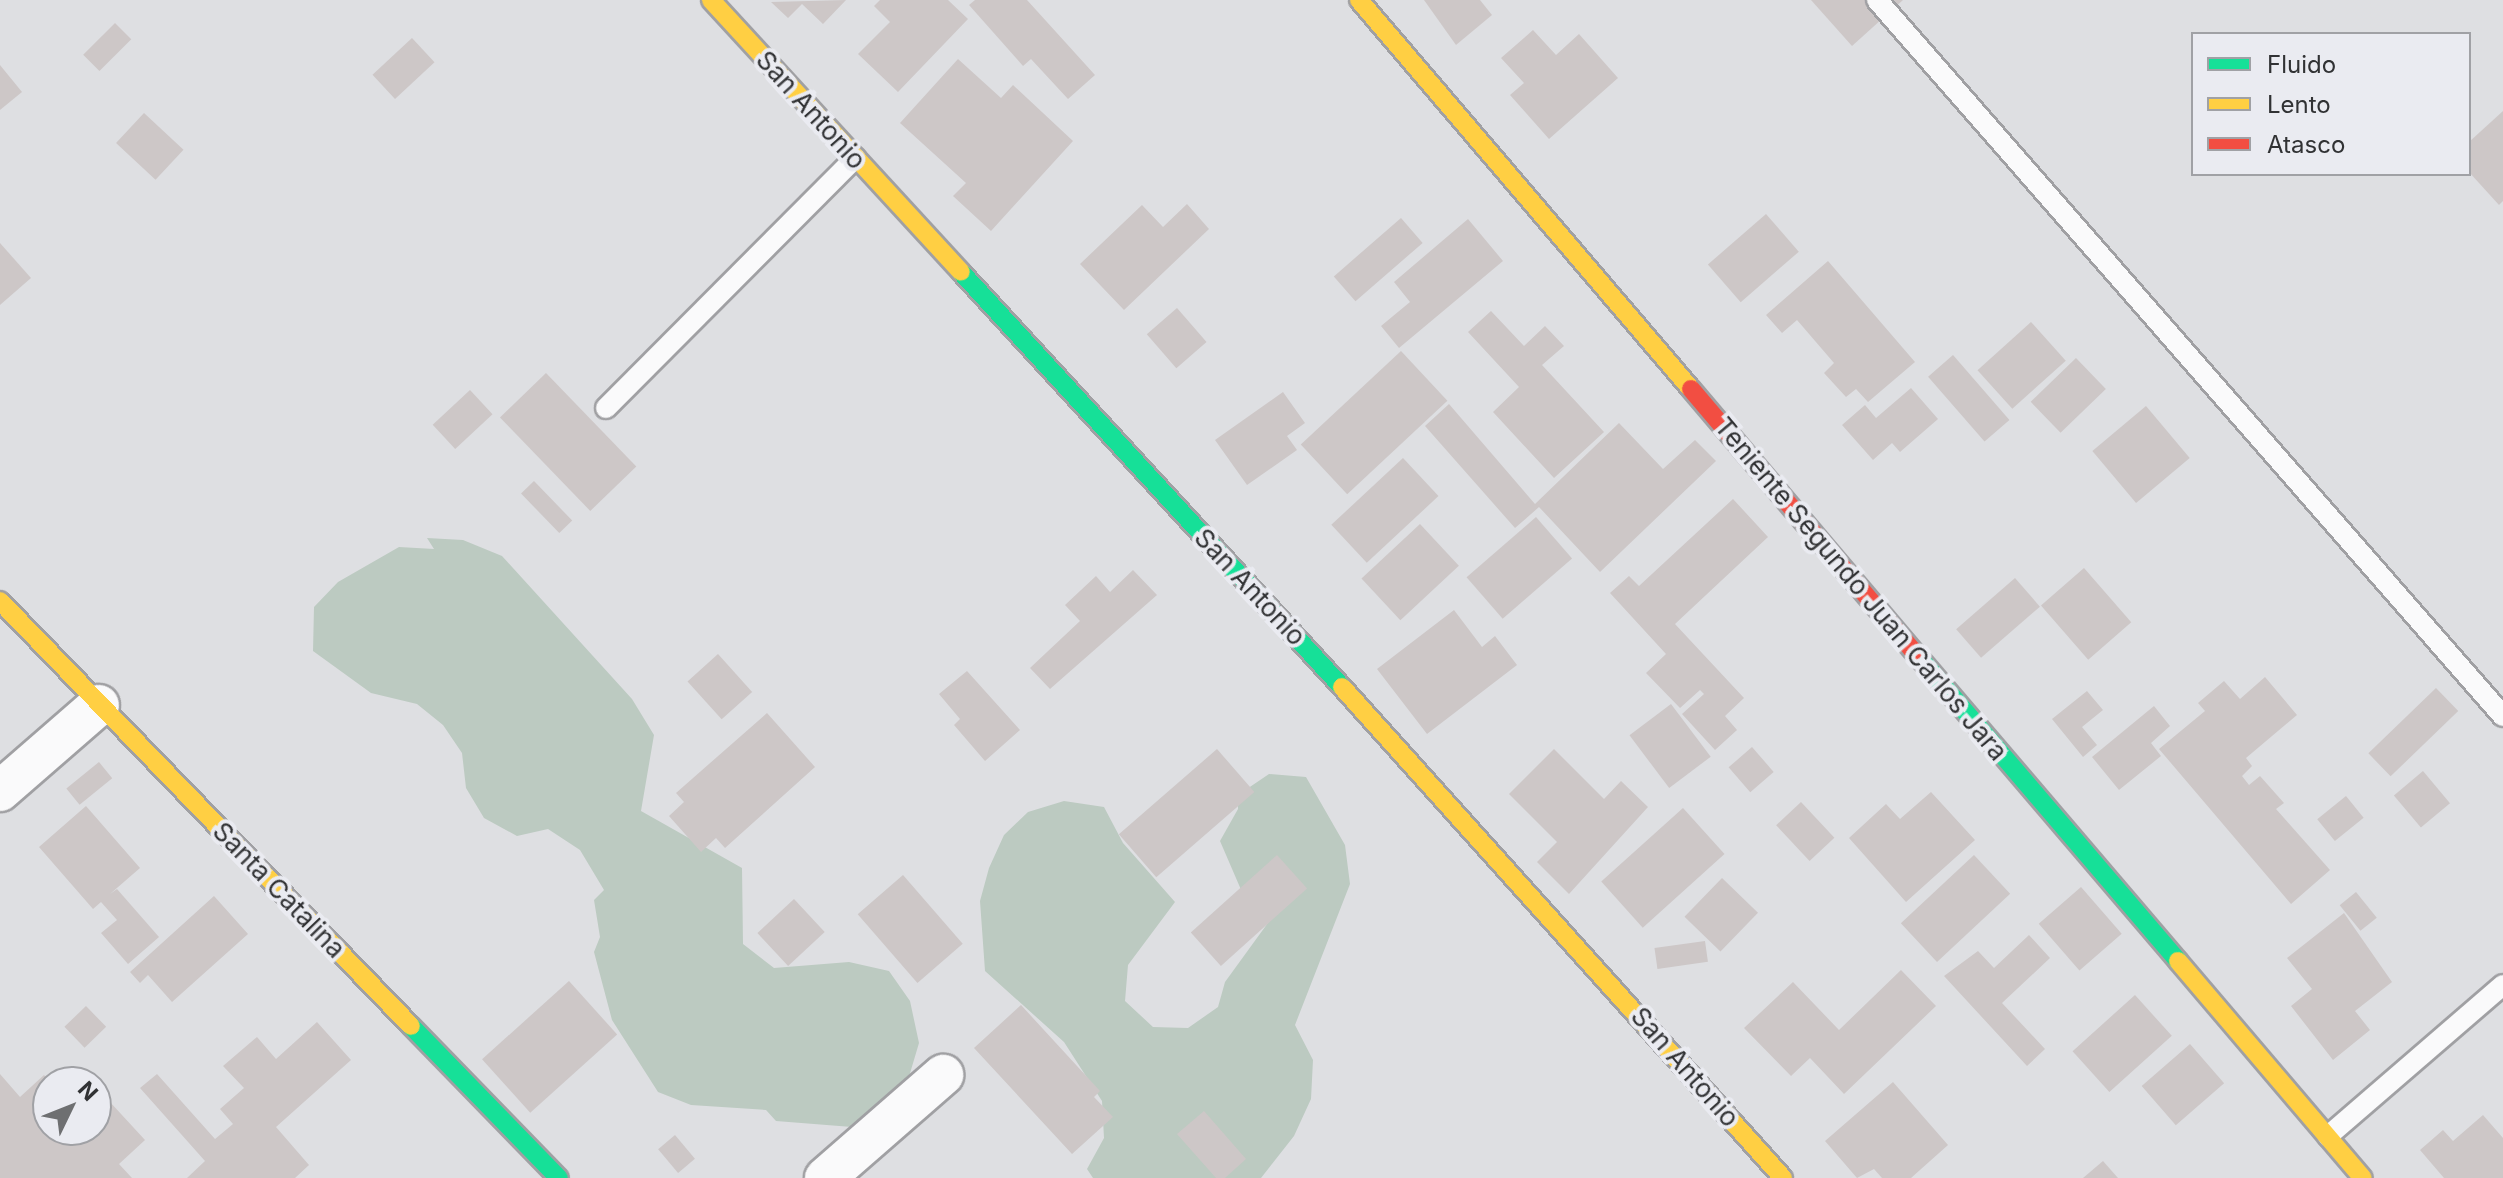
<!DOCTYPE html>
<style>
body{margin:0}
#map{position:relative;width:2503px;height:1178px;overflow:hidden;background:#dedfe2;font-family:Inter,sans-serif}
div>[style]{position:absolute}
.green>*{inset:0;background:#bccac1}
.building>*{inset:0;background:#cdc7c7;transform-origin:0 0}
.roads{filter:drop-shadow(2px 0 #a0a0a3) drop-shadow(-2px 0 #a0a0a3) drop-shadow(0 2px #a0a0a3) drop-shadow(0 -2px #a0a0a3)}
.lane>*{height:20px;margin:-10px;padding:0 10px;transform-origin:10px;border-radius:10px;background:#fafafb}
.street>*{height:40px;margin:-20px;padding:0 20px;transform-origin:20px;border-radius:20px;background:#fafafb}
.fast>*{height:18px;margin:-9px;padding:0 9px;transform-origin:9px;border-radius:9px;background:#16e098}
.slow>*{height:18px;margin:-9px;padding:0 9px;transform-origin:9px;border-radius:9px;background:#ffcf43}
.jam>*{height:18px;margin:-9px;padding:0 9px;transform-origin:9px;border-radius:9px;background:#f24e42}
span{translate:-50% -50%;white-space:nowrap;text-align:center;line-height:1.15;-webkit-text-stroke:8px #eaebf1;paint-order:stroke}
.street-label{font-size:26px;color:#313234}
.legend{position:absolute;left:2191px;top:32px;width:280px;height:144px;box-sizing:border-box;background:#eaebf1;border:2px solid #a0a1a5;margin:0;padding:10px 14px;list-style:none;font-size:24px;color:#313234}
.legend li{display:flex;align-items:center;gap:16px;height:40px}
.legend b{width:40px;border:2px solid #a0a1a5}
.north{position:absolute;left:32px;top:1066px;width:80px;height:80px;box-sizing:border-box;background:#eaebf1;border:2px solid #a0a1a5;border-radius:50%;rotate:47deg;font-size:22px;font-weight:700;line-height:32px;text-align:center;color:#313234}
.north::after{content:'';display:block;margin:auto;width:28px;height:36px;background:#6e6f71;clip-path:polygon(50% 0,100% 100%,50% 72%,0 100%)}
</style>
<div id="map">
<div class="green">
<div style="clip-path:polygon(427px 538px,463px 540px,502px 556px,632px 699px,654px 735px,641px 811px,742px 868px,743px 944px,774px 968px,849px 962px,889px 971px,910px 1001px,919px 1043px,908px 1080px,888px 1111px,852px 1127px,776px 1121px,766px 1110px,691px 1105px,658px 1092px,612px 1020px,594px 952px,600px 937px,594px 900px,604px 890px,580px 850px,548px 829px,517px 836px,484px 818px,466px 788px,462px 753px,443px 725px,417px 704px,371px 693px,313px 651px,314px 607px,338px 582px,399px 547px,434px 549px)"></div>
<div style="clip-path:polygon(1269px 774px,1306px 777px,1345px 845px,1350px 884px,1295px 1025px,1313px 1060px,1311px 1099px,1294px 1136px,1261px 1178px,1093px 1178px,1087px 1169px,1104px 1138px,1102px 1101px,1064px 1042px,985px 971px,980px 901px,989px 868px,1004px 835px,1028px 812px,1064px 801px,1104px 807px,1123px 843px,1175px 902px,1128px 965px,1125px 1001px,1153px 1027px,1188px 1028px,1218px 1007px,1225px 982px,1275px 913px,1242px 892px,1220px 841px,1238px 809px,1238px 795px)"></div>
</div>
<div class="building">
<div style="clip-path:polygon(846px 0,823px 24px,802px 4px,788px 18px,771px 2px)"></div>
<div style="clip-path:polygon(880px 0,948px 0,968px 19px,898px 92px,858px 54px,890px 22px,874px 6px)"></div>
<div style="clip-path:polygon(975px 0,1027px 0,1095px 75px,1068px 99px,1031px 59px,1023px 66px,969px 5px)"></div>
<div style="clip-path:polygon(1424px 0,1480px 0,1492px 15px,1456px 45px)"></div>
<div style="clip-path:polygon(1811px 0,1903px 0,1852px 46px)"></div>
<div style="left:115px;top:23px;width:23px;height:45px;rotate:45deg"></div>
<div style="clip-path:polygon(1533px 30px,1556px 55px,1579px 34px,1618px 78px,1549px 139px,1510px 95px,1524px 83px,1501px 58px)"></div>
<div style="left:412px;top:38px;width:33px;height:54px;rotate:47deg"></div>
<div style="clip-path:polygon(958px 59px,1001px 98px,1013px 85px,1073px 141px,991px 231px,953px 196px,966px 183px,900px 123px)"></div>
<div style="clip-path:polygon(0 65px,22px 92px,0 110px)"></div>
<div style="clip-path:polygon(2503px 111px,2503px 201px,2499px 205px,2469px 172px,2469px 142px)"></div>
<div style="left:144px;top:113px;width:54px;height:41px;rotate:43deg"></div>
<div style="clip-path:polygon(1187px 204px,1209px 229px,1124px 310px,1080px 264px,1142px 205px,1163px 227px)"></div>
<div style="left:1766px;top:214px;width:50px;height:77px;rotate:49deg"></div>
<div style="left:1401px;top:218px;width:33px;height:89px;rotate:49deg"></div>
<div style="clip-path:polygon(1468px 219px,1503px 261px,1399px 348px,1381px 326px,1410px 302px,1394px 282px)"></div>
<div style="clip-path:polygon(0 243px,31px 278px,0 305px)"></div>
<div style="clip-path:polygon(1828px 261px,1915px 362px,1868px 402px,1856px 389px,1846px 397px,1824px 373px,1834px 363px,1797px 320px,1782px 333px,1766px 315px)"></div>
<div style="left:1177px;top:308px;width:45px;height:40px;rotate:49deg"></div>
<div style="clip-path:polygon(1491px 311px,1524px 346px,1545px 326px,1564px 346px,1542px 365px,1604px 432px,1554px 478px,1493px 412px,1519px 387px,1468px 332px)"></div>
<div style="left:2031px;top:322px;width:52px;height:72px;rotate:48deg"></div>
<div style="left:1401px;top:351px;width:68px;height:137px;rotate:47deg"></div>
<div style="left:1953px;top:355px;width:86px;height:33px;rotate:49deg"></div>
<div style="left:2076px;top:358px;width:43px;height:63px;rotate:46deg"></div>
<div style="left:546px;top:373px;width:130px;height:64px;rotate:46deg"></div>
<div style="clip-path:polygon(1911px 388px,1938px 419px,1900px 452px,1892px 443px,1873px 460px,1842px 425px,1865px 405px,1876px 418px)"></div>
<div style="left:470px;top:390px;width:33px;height:51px;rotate:47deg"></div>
<div style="clip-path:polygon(1283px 392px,1305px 423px,1287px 436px,1297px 450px,1247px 485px,1215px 440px)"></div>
<div style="clip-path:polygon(1449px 404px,1535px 504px,1619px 423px,1663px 469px,1695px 440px,1716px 461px,1600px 572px,1539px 507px,1515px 528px,1425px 426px)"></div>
<div style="left:2146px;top:406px;width:68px;height:70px;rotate:50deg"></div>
<div style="left:1403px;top:458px;width:52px;height:98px;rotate:47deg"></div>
<div style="left:534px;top:481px;width:55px;height:18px;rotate:46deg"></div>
<div style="clip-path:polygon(1733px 499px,1768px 537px,1675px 624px,1744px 698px,1725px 716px,1737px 730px,1715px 750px,1682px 714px,1704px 694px,1700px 690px,1680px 708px,1646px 673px,1666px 654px,1610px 593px,1629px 576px,1639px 586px)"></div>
<div style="left:1536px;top:517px;width:55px;height:92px;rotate:49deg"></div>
<div style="left:1420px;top:524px;width:57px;height:80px;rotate:47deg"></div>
<div style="left:2084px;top:568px;width:72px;height:57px;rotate:49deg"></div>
<div style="clip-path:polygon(1133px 570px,1157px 595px,1050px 689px,1030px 668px,1080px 621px,1065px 605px,1096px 576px,1110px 592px)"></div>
<div style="left:2015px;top:578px;width:38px;height:78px;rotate:49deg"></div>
<div style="clip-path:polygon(1454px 610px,1482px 647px,1495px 636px,1517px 665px,1427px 734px,1377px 669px)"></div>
<div style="left:718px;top:654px;width:51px;height:41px;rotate:48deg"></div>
<div style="clip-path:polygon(967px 671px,1020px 730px,985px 761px,954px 725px,960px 719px,939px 694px)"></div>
<div style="clip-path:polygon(2265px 677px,2297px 715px,2246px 758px,2252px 766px,2242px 776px,2249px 785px,2260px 776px,2284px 803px,2276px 809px,2330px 870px,2291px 904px,2159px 749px,2205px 711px,2198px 703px,2224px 681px,2240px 699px)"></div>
<div style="left:2436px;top:688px;width:32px;height:94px;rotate:46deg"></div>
<div style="clip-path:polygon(2087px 691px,2103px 710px,2082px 727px,2097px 745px,2083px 757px,2052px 719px)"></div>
<div style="left:1671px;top:704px;width:66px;height:52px;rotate:53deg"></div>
<div style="clip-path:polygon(2154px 706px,2170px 726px,2151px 743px,2161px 756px,2119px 790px,2092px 757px)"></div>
<div style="clip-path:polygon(767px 713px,815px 767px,725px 848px,716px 838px,701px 852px,669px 816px,684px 802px,676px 793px)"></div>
<div style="left:1752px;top:747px;width:33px;height:31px;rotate:49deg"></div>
<div style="left:1217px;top:749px;width:57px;height:130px;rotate:49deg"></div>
<div style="clip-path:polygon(1554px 749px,1604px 799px,1621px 781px,1648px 807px,1569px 894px,1537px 862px,1557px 842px,1509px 794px)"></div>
<div style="left:99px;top:762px;width:21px;height:42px;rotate:51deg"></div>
<div style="left:2423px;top:771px;width:42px;height:38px;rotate:50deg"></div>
<div style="clip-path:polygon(1931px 792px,1975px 840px,1906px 902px,1849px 838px,1886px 804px,1900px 819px)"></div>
<div style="left:2346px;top:796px;width:28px;height:37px;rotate:51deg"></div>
<div style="left:1801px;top:802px;width:49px;height:34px;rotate:47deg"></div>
<div style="clip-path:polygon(86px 806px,140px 868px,110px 894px,117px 889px,159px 937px,128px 964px,101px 933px,117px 920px,101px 902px,93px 909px,39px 847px)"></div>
<div style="left:1683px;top:808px;width:62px;height:110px;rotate:48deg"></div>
<div style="left:1277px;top:855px;width:45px;height:116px;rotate:48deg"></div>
<div style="left:1974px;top:855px;width:53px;height:100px;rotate:47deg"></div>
<div style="left:903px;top:875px;width:91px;height:60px;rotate:49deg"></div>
<div style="left:1722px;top:878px;width:50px;height:54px;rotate:44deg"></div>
<div style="left:2081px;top:887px;width:62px;height:56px;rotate:49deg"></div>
<div style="left:2356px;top:892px;width:33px;height:21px;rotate:51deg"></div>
<div style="clip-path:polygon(214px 896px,248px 934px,172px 1002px,148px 975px,140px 983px,130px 972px)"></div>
<div style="left:794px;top:899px;width:45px;height:50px;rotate:47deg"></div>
<div style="clip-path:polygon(2344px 913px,2392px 982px,2355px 1011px,2370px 1030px,2333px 1060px,2291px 1006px,2312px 989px,2287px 958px)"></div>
<div style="clip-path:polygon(2029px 935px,2050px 958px,2002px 1003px,2045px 1049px,2027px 1066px,1944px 976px,1978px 951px,1994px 968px)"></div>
<div style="left:1705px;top:941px;width:21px;height:51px;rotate:82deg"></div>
<div style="clip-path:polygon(1901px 970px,1936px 1006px,1844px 1094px,1810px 1058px,1791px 1076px,1744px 1028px,1793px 982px,1839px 1030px)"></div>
<div style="left:569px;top:981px;width:72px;height:117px;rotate:48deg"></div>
<div style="left:2135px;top:995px;width:55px;height:84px;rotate:48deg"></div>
<div style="clip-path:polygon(1021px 1005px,1100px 1091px,1094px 1097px,1113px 1117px,1072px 1154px,974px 1048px)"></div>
<div style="left:86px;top:1006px;width:29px;height:30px;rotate:46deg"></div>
<div style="clip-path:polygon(317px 1022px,351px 1060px,276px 1127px,309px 1165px,295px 1178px,187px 1178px,205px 1161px,140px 1088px,157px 1074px,215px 1139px,233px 1124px,220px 1109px,244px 1088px,223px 1066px,257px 1037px,276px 1059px)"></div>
<div style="left:2190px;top:1044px;width:52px;height:64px;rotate:49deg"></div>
<div style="clip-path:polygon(0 1074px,20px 1097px,44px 1075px,50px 1082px,48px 1130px,96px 1130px,98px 1089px,145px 1140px,119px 1164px,132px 1178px,0 1178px)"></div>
<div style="clip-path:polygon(1893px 1082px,1948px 1145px,1911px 1178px,1882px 1178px,1874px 1169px,1857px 1178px,1825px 1141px)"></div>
<div style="clip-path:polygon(1204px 1111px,1246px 1159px,1225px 1178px,1216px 1178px,1177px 1134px)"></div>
<div style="clip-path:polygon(2483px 1115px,2503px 1138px,2503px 1178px,2444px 1178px,2420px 1150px,2443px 1130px,2453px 1141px)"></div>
<div style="left:675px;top:1135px;width:31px;height:22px;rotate:50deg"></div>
<div style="clip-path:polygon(2103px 1161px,2118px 1178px,2083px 1178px)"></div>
</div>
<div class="roads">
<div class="lane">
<div style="left:1877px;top:0;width:951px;rotate:48.84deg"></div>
<div style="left:606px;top:408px;width:353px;rotate:-45.1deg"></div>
<div style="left:2328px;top:1136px;width:231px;rotate:-40.8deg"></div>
</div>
<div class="street">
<div style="left:0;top:791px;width:131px;rotate:-41deg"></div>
<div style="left:825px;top:1178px;width:157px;rotate:-41.1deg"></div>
</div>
<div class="fast">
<div style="left:961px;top:272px;width:563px;rotate:47.45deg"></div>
<div style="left:1916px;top:654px;width:404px;rotate:49.5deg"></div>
<div style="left:411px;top:1026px;width:212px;rotate:45.8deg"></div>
</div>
<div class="slow">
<div style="left:711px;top:0;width:369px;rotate:47.4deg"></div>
<div style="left:1359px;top:0;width:511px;rotate:49.52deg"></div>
<div style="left:0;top:601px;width:591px;rotate:45.96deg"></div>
<div style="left:1342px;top:687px;width:660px;rotate:48.07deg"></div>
<div style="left:2178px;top:961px;width:285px;rotate:49.6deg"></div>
</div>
<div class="jam">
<div style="left:1691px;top:389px;width:348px;rotate:49.7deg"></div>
</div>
</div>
<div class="street-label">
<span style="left:811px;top:110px;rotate:48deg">San Antonio</span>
<span style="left:1250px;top:587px;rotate:47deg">San Antonio</span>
<span style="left:1861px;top:589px;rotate:50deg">Teniente Segundo Juan Carlos Jara</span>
<span style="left:279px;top:890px;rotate:46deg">Santa Catalina</span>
<span style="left:1685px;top:1067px;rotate:49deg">San Antonio</span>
</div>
<ul class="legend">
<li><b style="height:10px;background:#16e098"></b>Fluido</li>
<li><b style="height:10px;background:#ffcf43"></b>Lento</li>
<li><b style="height:10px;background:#f24e42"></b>Atasco</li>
</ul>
<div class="north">N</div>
</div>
